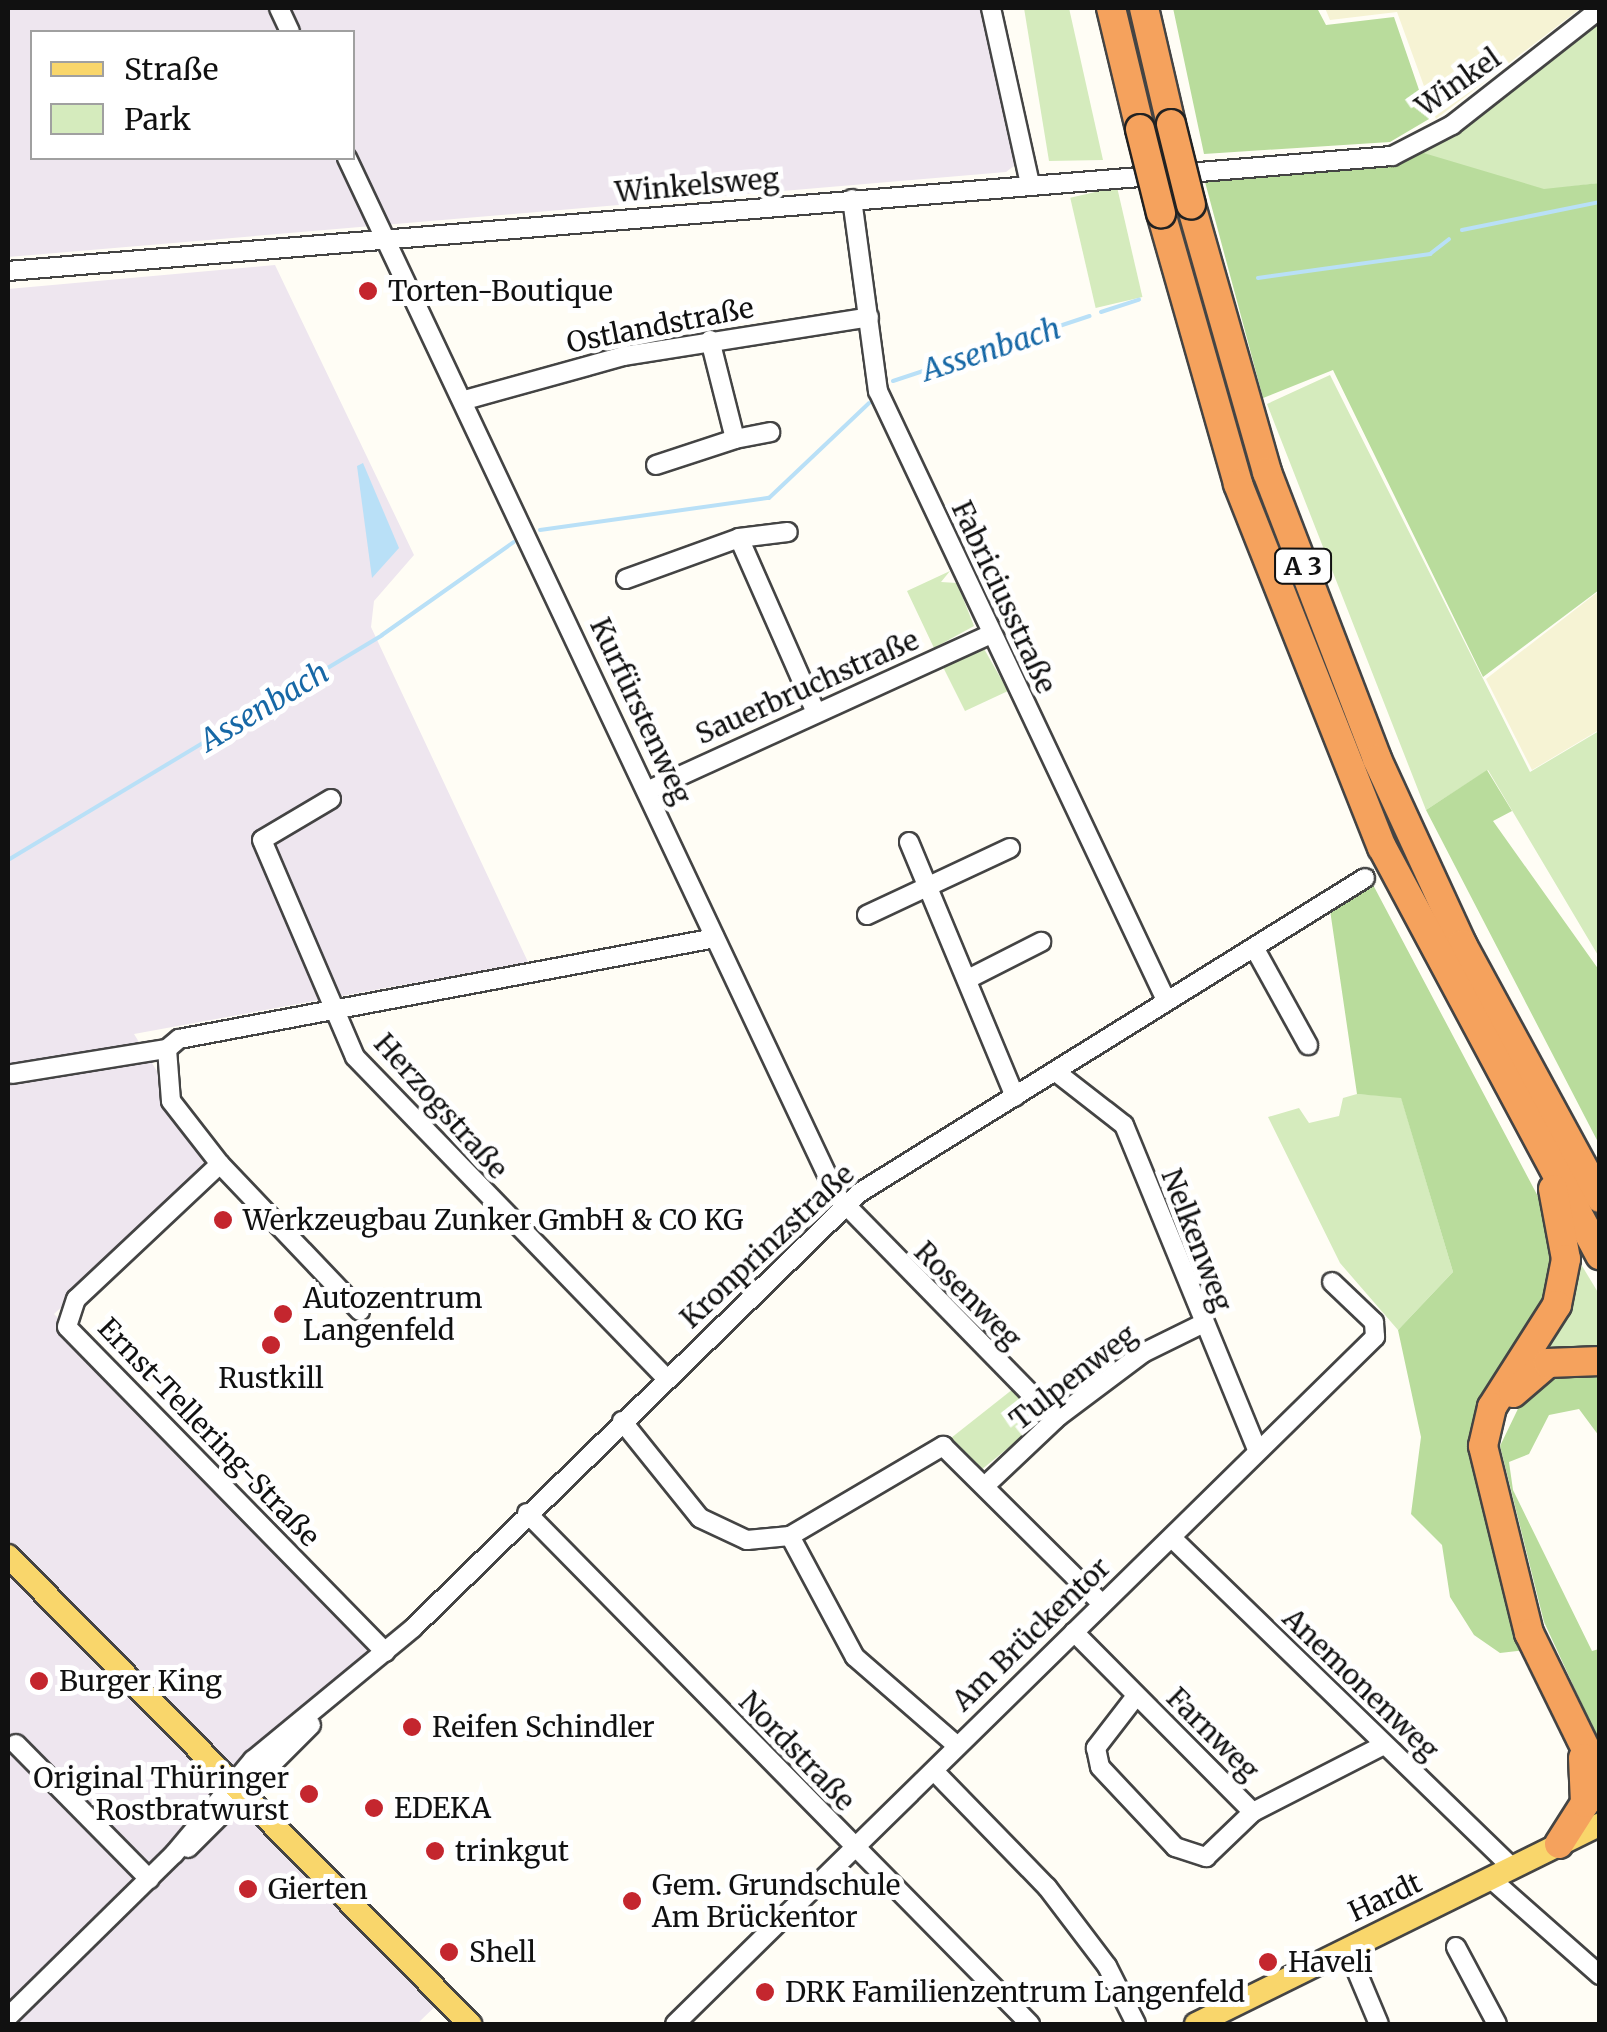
<!DOCTYPE html>
<meta charset="utf-8">
<style>
body{margin:0}
#map{position:relative;width:1607px;height:2032px;overflow:hidden;background:#fffdf5;font-family:Merriweather,serif}
div>[style]{position:absolute}
.industrial>*{inset:0;background:#eee6ef}
.farmland>*{inset:0;background:#f6f3d4}
.green>*{inset:0;background:#d5ebbd;transform-origin:0 0}
.forest>*{inset:0;background:#b9dc9c}
.water>*{inset:0;background:#b9e0f7}
.stream>*{height:4px;margin:-2px;padding:0 2px;transform-origin:2px;border-radius:2px;background:#b9e0f7}
.roads{filter:drop-shadow(2px 0 #444) drop-shadow(-2px 0 #444) drop-shadow(0 2px #444) drop-shadow(0 -2px #444)}
.minor>*{height:18px;margin:-9px;padding:0 9px;transform-origin:9px;border-radius:9px;background:#fff}
.major>*{height:22px;margin:-11px;padding:0 11px;transform-origin:11px;border-radius:11px;background:#f9d66b}
.highway>*{height:28px;margin:-14px;padding:0 14px;transform-origin:14px;border-radius:14px;background:#f5a25d}
.bridges{filter:drop-shadow(2px 0 #222) drop-shadow(-2px 0 #222) drop-shadow(0 2px #222) drop-shadow(0 -2px #222)}
.highway-bridge>*{height:28px;margin:-14px;padding:0 14px;transform-origin:14px;border-radius:14px;background:#f5a25d}
.dots>*{width:28px;height:28px;translate:-50% -50%;box-sizing:border-box;border:5px solid #fff;border-radius:50%}
span{translate:-50% -50%;white-space:nowrap;text-align:center;line-height:1.15;-webkit-text-stroke:10px #fff;paint-order:stroke}
.shield-label span{padding:2px 8px;background:#fff;border:2px solid;border-radius:8px;-webkit-text-stroke-width:0}
.shield-label{font-size:25px;color:#111;font-weight:700}
.street-label{font-size:28px;color:#111}
.poi-label{font-size:28px;color:#111}
.left{translate:0 -50%;text-align:left}
.right{translate:-100% -50%;text-align:right}
.water-label{font-size:30px;color:#1768a6;font-style:italic}
.frame{position:absolute;inset:0;border:10px solid #111;pointer-events:none}
.legend{position:absolute;left:30px;top:30px;width:325px;height:130px;box-sizing:border-box;background:#fff;border:2px solid #a0a0a0;margin:0;padding:12px 18px;list-style:none;font-size:30px;color:#111}
.legend li{display:flex;align-items:center;gap:20px;height:50px}
.legend b{width:50px;border:2px solid #a0a0a0}
</style>
<div id="map">
<div class="industrial">
<div style="clip-path:polygon(evenodd,8px 8px,991px 8px,1018px 163px,1006px 172px,8px 257px,8px 8px,32px 32px,352px 32px,352px 158px,32px 158px,32px 32px)"></div>
<div style="clip-path:polygon(275px 265px,414px 555px,374px 601px,371px 627px,528px 962px,134px 1034px,215px 1165px,54px 1314px,395px 1647px,244px 1785px,450px 1992px,417px 2024px,8px 2024px,8px 289px)"></div>
</div>
<div class="farmland">
<div style="clip-path:polygon(1325px 8px,1581px 8px,1436px 119px,1397px 12px,1330px 20px)"></div>
<div style="clip-path:polygon(1599px 591px,1599px 730px,1532px 770px,1486px 679px)"></div>
</div>
<div class="green">
<div style="clip-path:polygon(1024px 8px,1069px 8px,1103px 160px,1049px 161px)"></div>
<div style="clip-path:polygon(1599px 16px,1599px 183px,1545px 190px,1416px 152px)"></div>
<div style="left:1117px;top:187px;width:113px;height:48px;rotate:77deg"></div>
<div style="clip-path:polygon(1330px 375px,1530px 772px,1599px 731px,1599px 957px,1488px 770px,1426px 810px,1267px 404px)"></div>
<div style="clip-path:polygon(950px 571px,941px 582px,957px 583px,974px 626px,934px 648px,907px 591px)"></div>
<div style="clip-path:polygon(983px 647px,1008px 691px,965px 711px,941px 663px)"></div>
<div style="clip-path:polygon(1357px 1094px,1401px 1097px,1453px 1272px,1398px 1330px,1340px 1263px,1268px 1117px,1299px 1108px,1309px 1123px,1339px 1116px,1343px 1098px)"></div>
<div style="clip-path:polygon(1573px 1251px,1599px 1294px,1599px 1353px,1530px 1363px)"></div>
<div style="clip-path:polygon(1013px 1389px,1035px 1411px,1034px 1427px,981px 1470px,951px 1438px)"></div>
</div>
<div class="forest">
<div style="clip-path:polygon(1173px 8px,1317px 8px,1326px 25px,1394px 17px,1429px 119px,1390px 142px,1204px 154px)"></div>
<div style="clip-path:polygon(1417px 151px,1544px 189px,1599px 183px,1599px 590px,1483px 677px,1333px 370px,1263px 398px,1205px 182px,1395px 163px)"></div>
<div style="clip-path:polygon(1487px 770px,1512px 811px,1493px 821px,1599px 970px,1599px 1144px,1426px 810px)"></div>
<div style="clip-path:polygon(1371px 881px,1542px 1204px,1552px 1257px,1546px 1300px,1488px 1405px,1526px 1650px,1500px 1653px,1474px 1635px,1450px 1597px,1442px 1545px,1411px 1514px,1421px 1437px,1398px 1330px,1453px 1272px,1401px 1098px,1357px 1094px,1330px 910px)"></div>
<div style="clip-path:polygon(1599px 1370px,1599px 1436px,1579px 1409px,1549px 1415px,1529px 1454px,1509px 1462px,1513px 1490px,1592px 1651px,1599px 1649px,1599px 1741px,1544px 1622px,1500px 1446px,1529px 1386px,1552px 1371px)"></div>
</div>
<div class="water">
<div style="clip-path:polygon(363px 463px,399px 548px,372px 578px,357px 466px)"></div>
</div>
<div class="stream">
<div style="left:1462px;top:230px;width:141px;rotate:-11.5deg"></div>
<div style="left:1258px;top:278px;width:174px;rotate:-7.9deg"></div>
<div style="left:1430px;top:254px;width:24px;rotate:-38deg"></div>
<div style="left:1101px;top:312px;width:40px;rotate:-18deg"></div>
<div style="left:893px;top:381px;width:207px;rotate:-18.3deg"></div>
<div style="left:540px;top:530px;width:231px;rotate:-8deg"></div>
<div style="left:769px;top:498px;width:138px;rotate:-43.5deg"></div>
<div style="left:8px;top:860px;width:436px;rotate:-31deg"></div>
<div style="left:382px;top:635px;width:161px;rotate:-35.2deg"></div>
</div>
<div class="roads">
<div class="minor">
<div style="left:279px;top:8px;width:26px;rotate:65deg"></div>
<div style="left:991px;top:8px;width:180px;rotate:77.5deg"></div>
<div style="left:347px;top:158px;width:1148px;rotate:64.73deg"></div>
<div style="left:837px;top:1196px;width:312px;rotate:45.6deg"></div>
<div style="left:852px;top:199px;width:194px;rotate:82.3deg"></div>
<div style="left:878px;top:391px;width:674px;rotate:64.69deg"></div>
<div style="left:8px;top:271px;width:1389px;rotate:-4.75deg"></div>
<div style="left:1392px;top:156px;width:68px;rotate:-27.3deg"></div>
<div style="left:1452px;top:125px;width:188px;rotate:-38.1deg"></div>
<div style="left:710px;top:340px;width:102px;rotate:75.8deg"></div>
<div style="left:735px;top:439px;width:36px;rotate:-11deg"></div>
<div style="left:465px;top:400px;width:165px;rotate:-15.5deg"></div>
<div style="left:624px;top:356px;width:248px;rotate:-9deg"></div>
<div style="left:656px;top:465px;width:83px;rotate:-18.2deg"></div>
<div style="left:739px;top:538px;width:188px;rotate:66.2deg"></div>
<div style="left:626px;top:579px;width:120px;rotate:-19.9deg"></div>
<div style="left:739px;top:538px;width:49px;rotate:-7deg"></div>
<div style="left:649px;top:790px;width:374px;rotate:-24.5deg"></div>
<div style="left:331px;top:799px;width:80px;rotate:149.3deg"></div>
<div style="left:262px;top:840px;width:236px;rotate:66.8deg"></div>
<div style="left:355px;top:1057px;width:447px;rotate:45.9deg"></div>
<div style="left:909px;top:842px;width:276px;rotate:67.4deg"></div>
<div style="left:867px;top:915px;width:158px;rotate:-25.1deg"></div>
<div style="left:1255px;top:949px;width:110px;rotate:61.1deg"></div>
<div style="left:970px;top:978px;width:80px;rotate:-26.9deg"></div>
<div style="left:1056px;top:1072px;width:86px;rotate:37.9deg"></div>
<div style="left:1124px;top:1125px;width:352px;rotate:67.7deg"></div>
<div style="left:12px;top:1074px;width:157px;rotate:-9.2deg"></div>
<div style="left:220px;top:1164px;width:80px;rotate:-127.9deg"></div>
<div style="left:171px;top:1101px;width:52px;rotate:-94.4deg"></div>
<div style="left:167px;top:1049px;width:16px;rotate:-40deg"></div>
<div style="left:179px;top:1039px;width:545px;rotate:-10.67deg"></div>
<div style="left:360px;top:1311px;width:203px;rotate:-133.6deg"></div>
<div style="left:220px;top:1164px;width:197px;rotate:136.8deg"></div>
<div style="left:76px;top:1299px;width:29px;rotate:108deg"></div>
<div style="left:67px;top:1327px;width:455px;rotate:45.6deg"></div>
<div style="left:622px;top:1421px;width:124px;rotate:51.2deg"></div>
<div style="left:700px;top:1518px;width:52px;rotate:25.1deg"></div>
<div style="left:747px;top:1540px;width:43px;rotate:-5.3deg"></div>
<div style="left:790px;top:1536px;width:178px;rotate:-30.5deg"></div>
<div style="left:943px;top:1446px;width:223px;rotate:44.8deg"></div>
<div style="left:987px;top:1484px;width:99px;rotate:-43.4deg"></div>
<div style="left:1059px;top:1416px;width:105px;rotate:-36.9deg"></div>
<div style="left:1143px;top:1353px;width:64px;rotate:-26.2deg"></div>
<div style="left:527px;top:1513px;width:717px;rotate:45.45deg"></div>
<div style="left:790px;top:1536px;width:137px;rotate:61.8deg"></div>
<div style="left:855px;top:1657px;width:133px;rotate:41deg"></div>
<div style="left:1172px;top:1538px;width:475px;rotate:44.1deg"></div>
<div style="left:1074px;top:1632px;width:254px;rotate:45.2deg"></div>
<div style="left:1253px;top:1812px;width:147px;rotate:-27.1deg"></div>
<div style="left:1136px;top:1696px;width:66px;rotate:127.6deg"></div>
<div style="left:1096px;top:1748px;width:19px;rotate:78deg"></div>
<div style="left:1100px;top:1767px;width:110px;rotate:46.8deg"></div>
<div style="left:1175px;top:1847px;width:33px;rotate:18deg"></div>
<div style="left:1206px;top:1857px;width:65px;rotate:-43.8deg"></div>
<div style="left:16px;top:1744px;width:190px;rotate:45.4deg"></div>
<div style="left:935px;top:1772px;width:161px;rotate:45.8deg"></div>
<div style="left:1047px;top:1887px;width:99px;rotate:52.8deg"></div>
<div style="left:1107px;top:1966px;width:65px;rotate:63.4deg"></div>
<div style="left:188px;top:1848px;width:174px;rotate:-45deg"></div>
<div style="left:1491px;top:1879px;width:145px;rotate:41.4deg"></div>
<div style="left:1456px;top:1947px;width:87px;rotate:62deg"></div>
<div style="left:1347px;top:1948px;width:82px;rotate:67.2deg"></div>
<div style="left:8px;top:2017px;width:233px;rotate:-44.5deg"></div>
<div style="left:174px;top:1854px;width:123px;rotate:-50deg"></div>
<div style="left:253px;top:1760px;width:207px;rotate:-39.5deg"></div>
<div style="left:413px;top:1628px;width:623px;rotate:-44.28deg"></div>
<div style="left:859px;top:1193px;width:596px;rotate:-31.9deg"></div>
<div style="left:675px;top:2024px;width:981px;rotate:-44.46deg"></div>
<div style="left:1375px;top:1337px;width:15px;rotate:-94deg"></div>
<div style="left:1374px;top:1322px;width:58px;rotate:-136.4deg"></div>
</div>
<div class="major">
<div style="left:8px;top:1556px;width:658px;rotate:45.37deg"></div>
<div style="left:1196px;top:2024px;width:451px;rotate:-26.3deg"></div>
</div>
<div class="highway">
<div style="left:1111px;top:8px;width:124px;rotate:76.5deg"></div>
<div style="left:1144px;top:8px;width:119px;rotate:76.9deg"></div>
<div style="left:1191px;top:205px;width:278px;rotate:74.1deg"></div>
<div style="left:1267px;top:472px;width:307px;rotate:69deg"></div>
<div style="left:1377px;top:759px;width:204px;rotate:65.3deg"></div>
<div style="left:1462px;top:944px;width:289px;rotate:61.5deg"></div>
<div style="left:1161px;top:213px;width:282px;rotate:74.1deg"></div>
<div style="left:1238px;top:484px;width:391px;rotate:68.4deg"></div>
<div style="left:1382px;top:847px;width:463px;rotate:61.9deg"></div>
<div style="left:1553px;top:1189px;width:71px;rotate:79.5deg"></div>
<div style="left:1566px;top:1259px;width:47px;rotate:101.1deg"></div>
<div style="left:1557px;top:1305px;width:121px;rotate:122.5deg"></div>
<div style="left:1492px;top:1407px;width:40px;rotate:103deg"></div>
<div style="left:1483px;top:1446px;width:193px;rotate:76.2deg"></div>
<div style="left:1529px;top:1633px;width:161px;rotate:63.9deg"></div>
<div style="left:1513px;top:1393px;width:46px;rotate:-40.6deg"></div>
<div style="left:1548px;top:1363px;width:52px;rotate:-2.2deg"></div>
<div style="left:1559px;top:1844px;width:49px;rotate:-57.6deg"></div>
<div style="left:1585px;top:1803px;width:45px;rotate:-92.5deg"></div>
</div>
</div>
<div class="bridges">
<div class="highway-bridge">
<div style="left:1171px;top:124px;width:83px;rotate:76.1deg"></div>
<div style="left:1140px;top:129px;width:87px;rotate:76deg"></div>
</div>
</div>
<div class="dots">
<div style="left:368px;top:291px;background:#c4262e"></div>
<div style="left:223px;top:1220px;background:#c4262e"></div>
<div style="left:283px;top:1314px;background:#c4262e"></div>
<div style="left:271px;top:1345px;background:#c4262e"></div>
<div style="left:39px;top:1681px;background:#c4262e"></div>
<div style="left:412px;top:1727px;background:#c4262e"></div>
<div style="left:309px;top:1794px;background:#c4262e"></div>
<div style="left:374px;top:1808px;background:#c4262e"></div>
<div style="left:435px;top:1851px;background:#c4262e"></div>
<div style="left:248px;top:1889px;background:#c4262e"></div>
<div style="left:632px;top:1901px;background:#c4262e"></div>
<div style="left:449px;top:1952px;background:#c4262e"></div>
<div style="left:1268px;top:1962px;background:#c4262e"></div>
<div style="left:765px;top:1992px;background:#c4262e"></div>
</div>
<div class="shield-label">
<span style="left:1303px;top:566px">A 3</span>
</div>
<div class="street-label">
<span style="left:1458px;top:82px;rotate:-35deg">Winkel</span>
<span style="left:697px;top:185px;rotate:-5deg">Winkelsweg</span>
<span style="left:660px;top:325px;rotate:-11deg">Ostlandstraße</span>
<span style="left:1004px;top:597px;rotate:65deg">Fabriciusstraße</span>
<span style="left:807px;top:687px;rotate:-24deg">Sauerbruchstraße</span>
<span style="left:641px;top:711px;rotate:65deg">Kurfürstenweg</span>
<span style="left:441px;top:1106px;rotate:48deg">Herzogstraße</span>
<span style="left:1197px;top:1240px;rotate:69deg">Nelkenweg</span>
<span style="left:767px;top:1246px;rotate:-43deg">Kronprinzstraße</span>
<span style="left:968px;top:1295px;rotate:45deg">Rosenweg</span>
<span style="left:1073px;top:1377px;rotate:-38deg">Tulpenweg</span>
<span style="left:209px;top:1432px;rotate:46deg">Ernst-Tellering-Straße</span>
<span style="left:1031px;top:1634px;rotate:-44deg">Am Brückentor</span>
<span style="left:1361px;top:1684px;rotate:44deg">Anemonenweg</span>
<span style="left:1213px;top:1734px;rotate:45deg">Farnweg</span>
<span style="left:797px;top:1751px;rotate:46deg">Nordstraße</span>
<span style="left:1385px;top:1897px;rotate:-25deg">Hardt</span>
</div>
<div class="poi-label">
<span class="left" style="left:388px;top:291px">Torten-Boutique</span>
<span class="left" style="left:243px;top:1220px">Werkzeugbau Zunker GmbH &amp; CO KG</span>
<span class="left" style="left:303px;top:1314px">Autozentrum<br>Langenfeld</span>
<span style="left:271px;top:1378px">Rustkill</span>
<span class="left" style="left:59px;top:1681px">Burger King</span>
<span class="left" style="left:432px;top:1727px">Reifen Schindler</span>
<span class="right" style="left:289px;top:1794px">Original Thüringer<br>Rostbratwurst</span>
<span class="left" style="left:394px;top:1808px">EDEKA</span>
<span class="left" style="left:455px;top:1851px">trinkgut</span>
<span class="left" style="left:652px;top:1901px">Gem. Grundschule<br>Am Brückentor</span>
<span class="left" style="left:268px;top:1889px">Gierten</span>
<span class="left" style="left:469px;top:1952px">Shell</span>
<span class="left" style="left:1288px;top:1962px">Haveli</span>
<span class="left" style="left:785px;top:1992px">DRK Familienzentrum Langenfeld</span>
</div>
<div class="water-label">
<span style="left:991px;top:349px;rotate:-18deg">Assenbach</span>
<span style="left:264px;top:706px;rotate:-31deg">Assenbach</span>
</div>
<div class="frame"></div>
<ul class="legend">
<li><b style="height:12px;background:#f9d66b"></b>Straße</li>
<li><b style="height:28px;background:#d5ebbd"></b>Park</li>
</ul>
</div>
